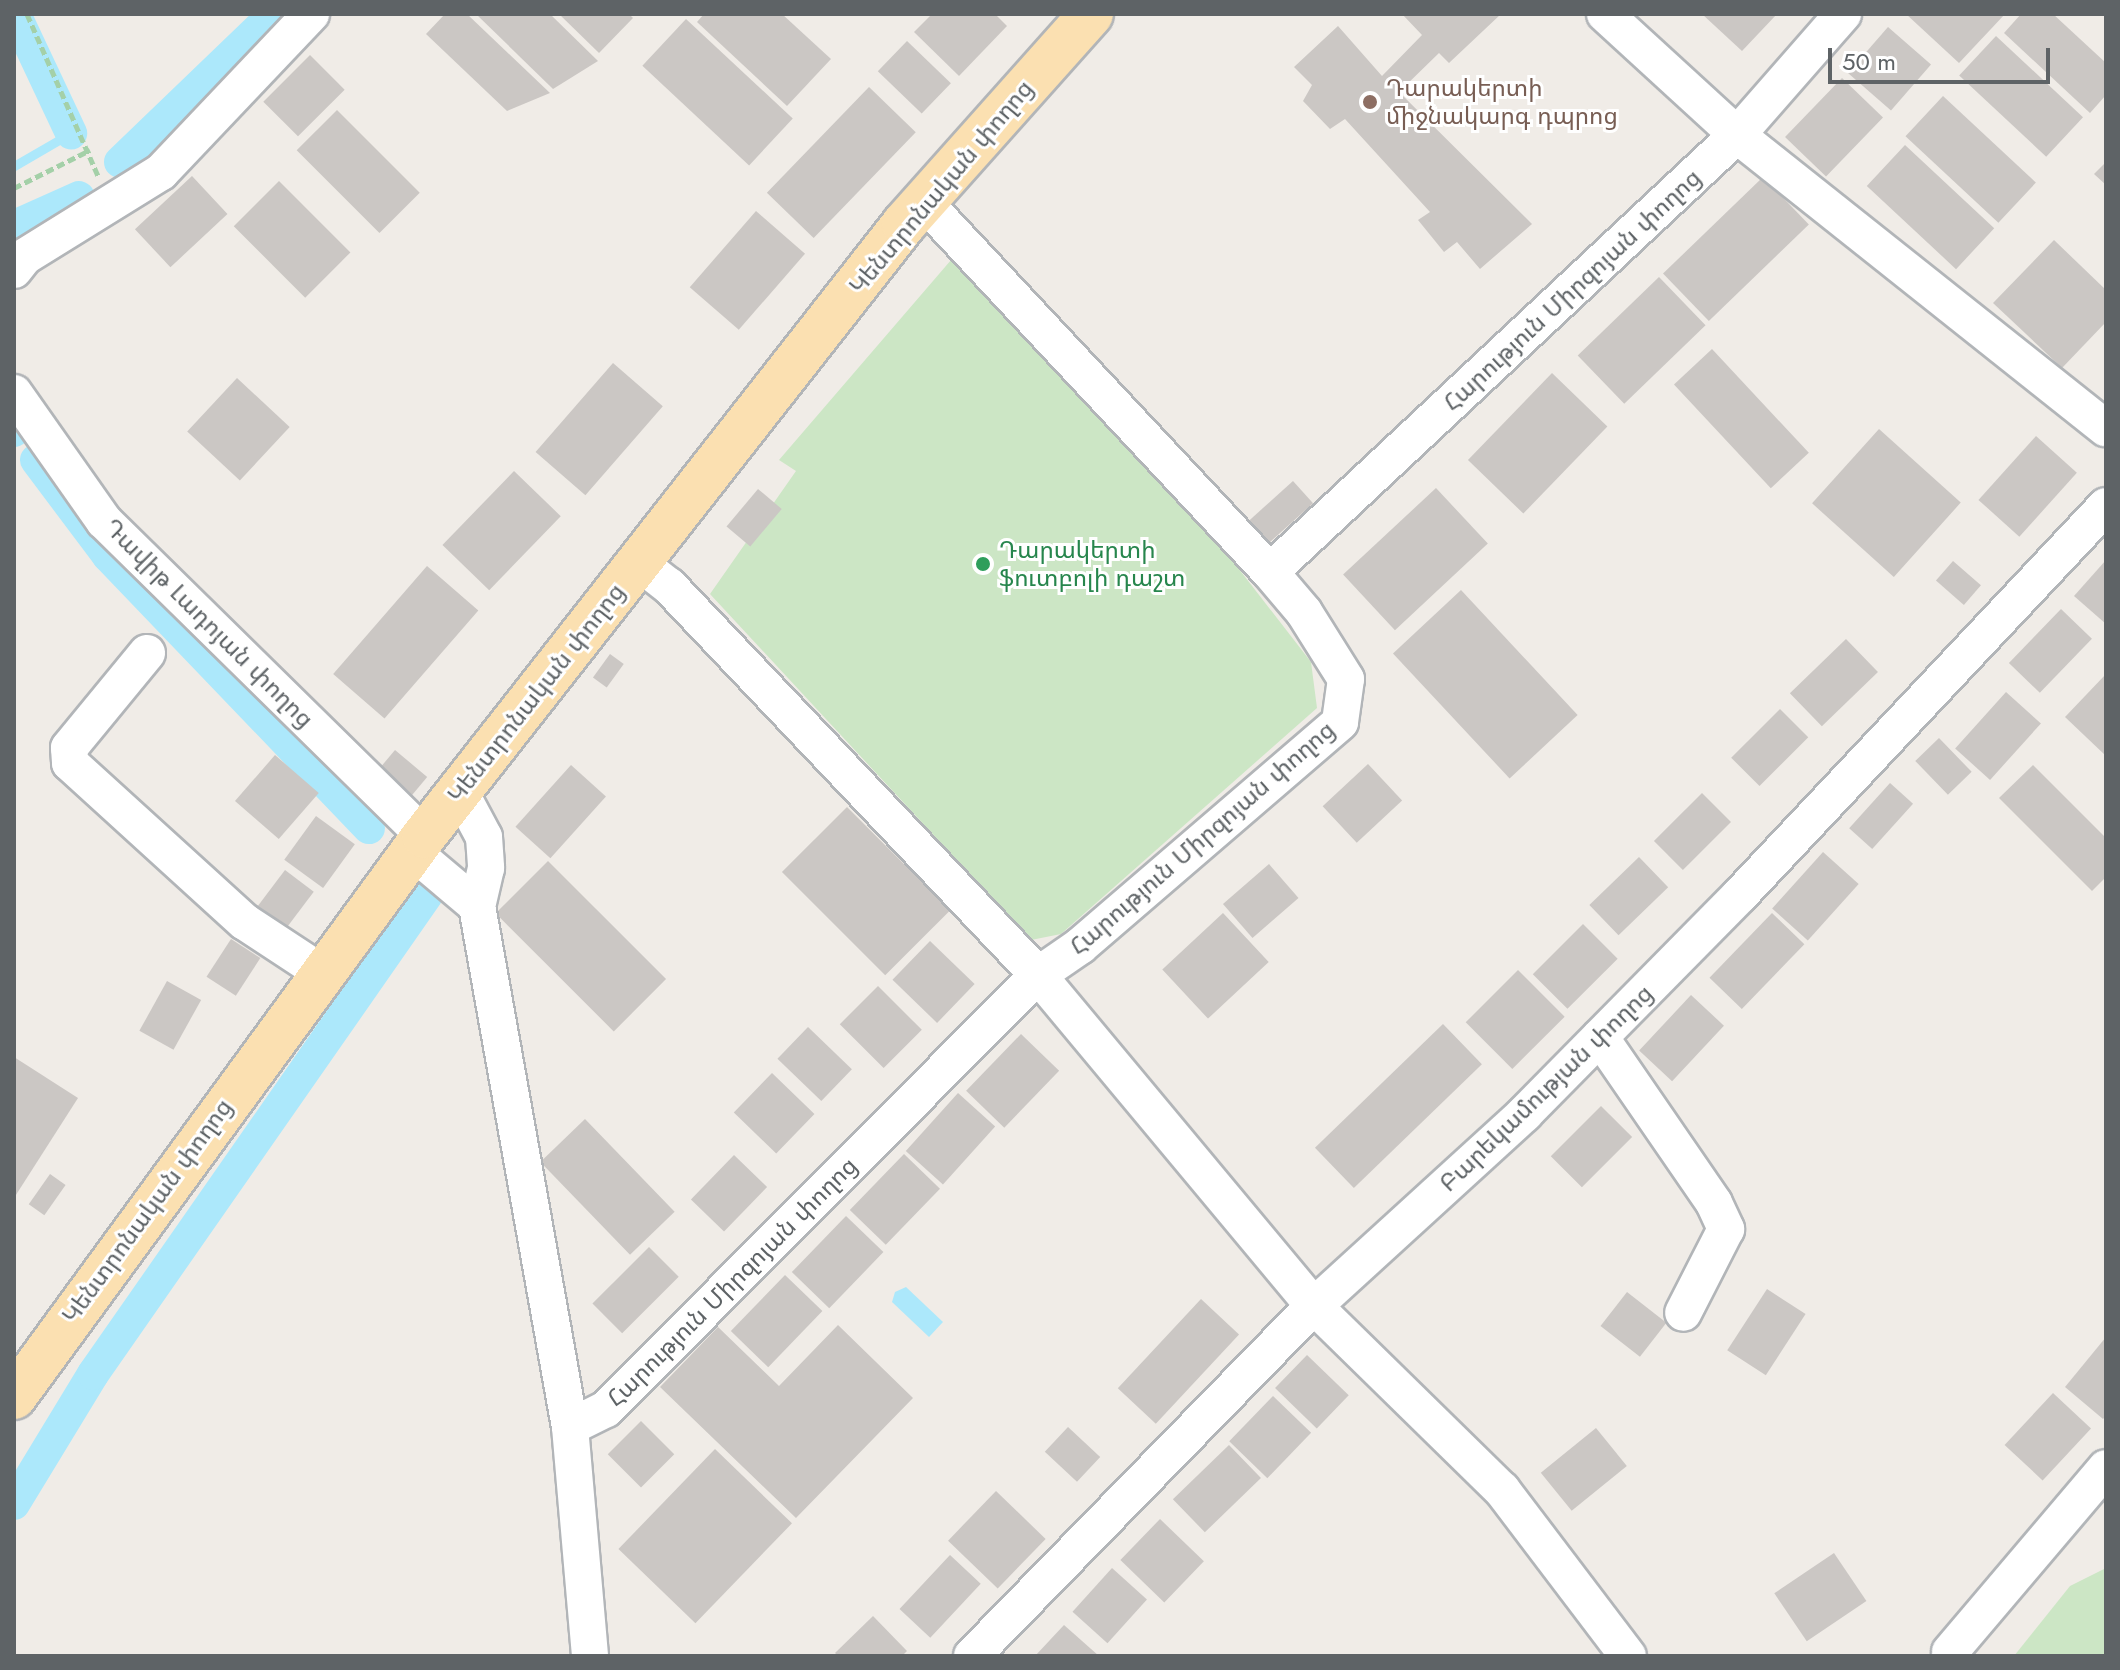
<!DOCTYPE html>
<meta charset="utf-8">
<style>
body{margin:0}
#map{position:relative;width:2120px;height:1670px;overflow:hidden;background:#f0ece7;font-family:Jost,"Noto Sans Armenian",sans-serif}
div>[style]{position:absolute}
.green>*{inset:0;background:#cce6c5}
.water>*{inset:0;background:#ace8fb}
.stream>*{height:9px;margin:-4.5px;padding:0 4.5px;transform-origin:4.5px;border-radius:4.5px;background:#ace8fb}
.canal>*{height:32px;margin:-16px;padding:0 16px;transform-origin:16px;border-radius:16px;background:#ace8fb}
.building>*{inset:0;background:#cbc7c4;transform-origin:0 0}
.path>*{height:5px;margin-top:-2.5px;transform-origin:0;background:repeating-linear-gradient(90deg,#a4d0a8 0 8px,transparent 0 12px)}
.roads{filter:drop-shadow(2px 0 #b2b5b8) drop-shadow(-2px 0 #b2b5b8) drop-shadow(0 2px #b2b5b8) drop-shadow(0 -2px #b2b5b8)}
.minor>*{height:36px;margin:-18px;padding:0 18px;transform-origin:18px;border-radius:18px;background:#fff}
.major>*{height:44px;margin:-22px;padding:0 22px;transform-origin:22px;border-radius:22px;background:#fbe0b1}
.dots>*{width:22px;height:22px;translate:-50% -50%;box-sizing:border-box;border:4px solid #fff;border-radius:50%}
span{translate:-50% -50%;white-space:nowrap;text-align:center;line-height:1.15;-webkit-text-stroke:6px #fff;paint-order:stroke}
.education-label{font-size:24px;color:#785e54}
.left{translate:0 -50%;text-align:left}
.street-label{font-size:24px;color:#5e6366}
.leisure-label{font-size:24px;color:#27864d}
.frame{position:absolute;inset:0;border:16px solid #5e6366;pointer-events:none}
.scale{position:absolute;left:1828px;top:48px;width:222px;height:36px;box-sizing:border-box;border:4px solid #5e6366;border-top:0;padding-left:10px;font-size:24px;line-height:28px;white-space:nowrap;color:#5e6366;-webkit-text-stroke:6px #fff;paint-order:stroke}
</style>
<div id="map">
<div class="green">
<div style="clip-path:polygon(976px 231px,1233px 514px,1211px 533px,1311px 662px,1317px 708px,1061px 934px,1031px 940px,710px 594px,796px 471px,779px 460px)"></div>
<div style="clip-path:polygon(2106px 1568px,2106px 1656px,2014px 1656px,2070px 1586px)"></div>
</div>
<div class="water">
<div style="clip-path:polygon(906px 1287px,943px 1322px,929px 1337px,892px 1302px,895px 1292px)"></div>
</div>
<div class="stream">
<div style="left:14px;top:166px;width:66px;rotate:-30.1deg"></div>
</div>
<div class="canal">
<div style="left:15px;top:14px;width:132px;rotate:64.8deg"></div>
<div style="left:120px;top:162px;width:214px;rotate:-43.9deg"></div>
<div style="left:14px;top:226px;width:71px;rotate:-24deg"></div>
<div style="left:14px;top:430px;width:1px;rotate:90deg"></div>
<div style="left:36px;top:460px;width:120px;rotate:53.1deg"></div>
<div style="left:108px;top:556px;width:377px;rotate:46.2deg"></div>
<div style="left:14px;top:1504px;width:152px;rotate:-58.7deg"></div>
<div style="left:93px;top:1374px;width:584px;rotate:-55.11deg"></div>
</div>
<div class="building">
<div style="clip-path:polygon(445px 14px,467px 14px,550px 93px,507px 111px,426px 34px)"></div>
<div style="clip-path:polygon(476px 14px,550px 14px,598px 61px,553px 89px)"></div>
<div style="clip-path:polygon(559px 14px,629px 14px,633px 18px,599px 53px)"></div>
<div style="clip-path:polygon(704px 14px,782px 14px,831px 59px,787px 106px,697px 22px)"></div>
<div style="clip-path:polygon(932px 14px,995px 14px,1007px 26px,959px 76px,914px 32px)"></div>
<div style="clip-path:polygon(1402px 14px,1501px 14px,1449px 63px,1439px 53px,1399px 92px,1532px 224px,1480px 269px,1457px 242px,1444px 252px,1418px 220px,1430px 212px,1345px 119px,1330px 129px,1303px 101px,1312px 85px,1294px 67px,1338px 26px,1382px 76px,1422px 35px)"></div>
<div style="clip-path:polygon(1702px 14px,1777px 14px,1742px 51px)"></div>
<div style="clip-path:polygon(1906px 14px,2005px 14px,1959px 63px)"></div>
<div style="clip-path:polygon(2021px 14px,2053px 14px,2106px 63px,2106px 95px,2090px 113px,2004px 33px)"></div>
<div style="left:686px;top:19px;width:146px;height:64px;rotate:43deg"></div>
<div style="left:1888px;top:27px;width:57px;height:61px;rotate:41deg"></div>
<div style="left:1996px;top:36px;width:119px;height:54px;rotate:43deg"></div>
<div style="left:907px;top:41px;width:61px;height:42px;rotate:44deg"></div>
<div style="left:310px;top:55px;width:49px;height:66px;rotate:45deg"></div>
<div style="left:1842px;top:78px;width:57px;height:82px;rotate:44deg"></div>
<div style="left:869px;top:87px;width:65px;height:147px;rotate:44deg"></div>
<div style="left:1943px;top:96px;width:127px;height:55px;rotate:43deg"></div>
<div style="left:337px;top:110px;width:117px;height:57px;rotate:45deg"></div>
<div style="left:1905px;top:145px;width:122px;height:56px;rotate:43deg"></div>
<div style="clip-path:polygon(2106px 162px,2106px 185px,2094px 174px)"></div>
<div style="left:192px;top:176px;width:52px;height:78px;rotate:47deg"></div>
<div style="left:1763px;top:177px;width:66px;height:139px;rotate:46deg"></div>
<div style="left:279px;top:181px;width:101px;height:64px;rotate:45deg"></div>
<div style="left:756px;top:211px;width:65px;height:101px;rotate:41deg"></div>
<div style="clip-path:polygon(2054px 240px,2106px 290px,2106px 322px,2062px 368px,1993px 303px)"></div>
<div style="left:1659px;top:277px;width:67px;height:113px;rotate:46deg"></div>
<div style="left:1712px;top:349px;width:142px;height:52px;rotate:47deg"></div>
<div style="left:613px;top:363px;width:66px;height:118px;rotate:41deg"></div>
<div style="left:1552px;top:373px;width:77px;height:121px;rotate:44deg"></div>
<div style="left:237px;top:378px;width:72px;height:73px;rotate:43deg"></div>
<div style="left:1879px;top:429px;width:110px;height:100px;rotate:42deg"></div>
<div style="left:2036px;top:436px;width:55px;height:86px;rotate:42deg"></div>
<div style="left:514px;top:471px;width:65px;height:103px;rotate:44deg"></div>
<div style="left:1293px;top:481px;width:30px;height:60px;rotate:48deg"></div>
<div style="left:1436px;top:488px;width:76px;height:127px;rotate:47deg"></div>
<div style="left:758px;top:489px;width:31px;height:49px;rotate:40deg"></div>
<div style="clip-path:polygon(2106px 560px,2106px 624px,2074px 596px)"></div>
<div style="left:1953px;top:561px;width:37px;height:26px;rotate:41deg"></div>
<div style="left:427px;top:566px;width:68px;height:143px;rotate:41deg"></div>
<div style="left:1461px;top:590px;width:171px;height:93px;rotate:47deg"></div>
<div style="left:2061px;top:609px;width:43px;height:75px;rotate:44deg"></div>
<div style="left:1846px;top:639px;width:46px;height:78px;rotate:46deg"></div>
<div style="left:610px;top:654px;width:17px;height:29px;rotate:36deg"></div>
<div style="clip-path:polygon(2106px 674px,2106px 756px,2065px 717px)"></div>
<div style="left:2006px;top:692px;width:47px;height:76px;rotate:42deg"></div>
<div style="left:1780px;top:709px;width:40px;height:69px;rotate:45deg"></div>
<div style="left:1939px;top:738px;width:47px;height:33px;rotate:46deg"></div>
<div style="left:395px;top:750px;width:42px;height:28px;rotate:40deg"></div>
<div style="left:275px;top:755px;width:58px;height:61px;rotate:41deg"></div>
<div style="left:1368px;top:764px;width:50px;height:62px;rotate:47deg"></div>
<div style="left:571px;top:765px;width:47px;height:83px;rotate:42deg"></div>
<div style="clip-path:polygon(2033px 765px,2106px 838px,2106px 877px,2092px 891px,1999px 798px)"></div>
<div style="left:1890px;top:783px;width:31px;height:61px;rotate:42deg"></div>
<div style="left:1702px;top:793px;width:41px;height:68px;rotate:45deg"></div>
<div style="left:847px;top:807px;width:146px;height:92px;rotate:45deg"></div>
<div style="left:316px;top:816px;width:48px;height:54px;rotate:36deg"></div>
<div style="left:1823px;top:852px;width:48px;height:76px;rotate:42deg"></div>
<div style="left:1639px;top:857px;width:42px;height:69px;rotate:46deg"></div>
<div style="left:548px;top:861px;width:167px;height:74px;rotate:45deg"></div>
<div style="left:1269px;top:864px;width:45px;height:61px;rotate:49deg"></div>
<div style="left:285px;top:870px;width:36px;height:47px;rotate:37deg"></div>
<div style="left:1223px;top:913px;width:67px;height:83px;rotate:47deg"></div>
<div style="left:1772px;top:913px;width:45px;height:90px;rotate:44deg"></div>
<div style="left:1583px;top:924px;width:49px;height:71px;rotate:45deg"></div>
<div style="left:231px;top:939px;width:35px;height:45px;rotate:33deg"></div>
<div style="left:930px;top:941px;width:62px;height:54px;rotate:44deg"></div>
<div style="left:1518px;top:970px;width:66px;height:74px;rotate:45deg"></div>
<div style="left:167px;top:981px;width:39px;height:57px;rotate:29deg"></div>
<div style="left:878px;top:986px;width:62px;height:54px;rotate:45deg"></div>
<div style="left:1691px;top:995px;width:45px;height:76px;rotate:43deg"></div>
<div style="left:1443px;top:1024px;width:56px;height:178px;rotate:46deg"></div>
<div style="left:808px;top:1027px;width:61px;height:44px;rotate:44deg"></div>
<div style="left:1021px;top:1034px;width:53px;height:79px;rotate:44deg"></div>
<div style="clip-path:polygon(14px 1057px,78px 1098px,14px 1198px)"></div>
<div style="left:772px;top:1073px;width:59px;height:55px;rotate:44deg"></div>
<div style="left:958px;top:1093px;width:50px;height:78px;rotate:42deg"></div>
<div style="left:1601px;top:1106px;width:44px;height:71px;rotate:45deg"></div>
<div style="left:585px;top:1119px;width:129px;height:62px;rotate:46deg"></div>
<div style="left:904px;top:1154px;width:50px;height:78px;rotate:44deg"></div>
<div style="left:734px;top:1155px;width:46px;height:62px;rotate:44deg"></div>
<div style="left:50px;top:1174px;width:19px;height:37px;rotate:35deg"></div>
<div style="left:846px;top:1216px;width:52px;height:78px;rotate:44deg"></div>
<div style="left:649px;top:1247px;width:42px;height:80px;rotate:45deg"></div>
<div style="left:785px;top:1275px;width:52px;height:78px;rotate:44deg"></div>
<div style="left:1767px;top:1289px;width:46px;height:73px;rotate:33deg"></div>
<div style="left:1627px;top:1292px;width:50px;height:43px;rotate:38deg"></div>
<div style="left:1201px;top:1299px;width:52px;height:122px;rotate:43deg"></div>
<div style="clip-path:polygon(838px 1325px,913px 1398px,796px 1518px,660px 1387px,718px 1327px,779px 1386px)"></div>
<div style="clip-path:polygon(2106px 1337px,2106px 1416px,2103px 1419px,2065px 1387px)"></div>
<div style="left:1307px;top:1355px;width:58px;height:46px;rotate:44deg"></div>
<div style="left:2053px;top:1393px;width:52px;height:71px;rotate:43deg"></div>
<div style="left:1273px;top:1396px;width:53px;height:63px;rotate:44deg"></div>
<div style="left:641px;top:1421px;width:47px;height:47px;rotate:45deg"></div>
<div style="left:1068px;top:1427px;width:44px;height:34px;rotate:43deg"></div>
<div style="left:1596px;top:1428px;width:49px;height:71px;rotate:51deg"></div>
<div style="left:1229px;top:1445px;width:46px;height:78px;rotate:46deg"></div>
<div style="left:715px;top:1449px;width:107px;height:139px;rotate:44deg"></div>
<div style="left:996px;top:1491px;width:69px;height:69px;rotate:44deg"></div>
<div style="left:1160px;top:1519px;width:61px;height:57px;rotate:44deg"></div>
<div style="left:1834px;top:1553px;width:58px;height:72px;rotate:56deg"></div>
<div style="left:950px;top:1555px;width:42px;height:74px;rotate:43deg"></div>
<div style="left:1112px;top:1568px;width:47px;height:59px;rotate:42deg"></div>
<div style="clip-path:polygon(873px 1616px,907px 1651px,902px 1656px,838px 1656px,835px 1653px)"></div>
<div style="clip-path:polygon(1064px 1625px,1099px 1656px,1035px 1656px)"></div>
</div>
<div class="path">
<div style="left:27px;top:14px;width:177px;rotate:66.3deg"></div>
<div style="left:14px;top:188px;width:85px;rotate:-26.6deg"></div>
</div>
<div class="roads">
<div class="minor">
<div style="left:1605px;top:14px;width:179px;rotate:42.5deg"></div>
<div style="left:1737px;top:135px;width:471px;rotate:38.5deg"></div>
<div style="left:924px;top:202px;width:507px;rotate:46.92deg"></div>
<div style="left:14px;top:270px;width:16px;rotate:-52deg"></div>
<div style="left:24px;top:257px;width:161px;rotate:-31.8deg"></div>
<div style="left:161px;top:172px;width:218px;rotate:-46.5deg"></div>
<div style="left:14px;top:393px;width:156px;rotate:54.9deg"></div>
<div style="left:104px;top:521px;width:449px;rotate:44.5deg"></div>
<div style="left:638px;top:562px;width:39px;rotate:38deg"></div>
<div style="left:669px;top:586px;width:536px;rotate:46.51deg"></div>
<div style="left:1038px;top:975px;width:431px;rotate:50.2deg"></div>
<div style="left:1314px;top:1306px;width:263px;rotate:44.4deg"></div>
<div style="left:1502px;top:1490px;width:208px;rotate:52.8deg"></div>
<div style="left:147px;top:653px;width:123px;rotate:129.4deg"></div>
<div style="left:69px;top:748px;width:15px;rotate:86deg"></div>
<div style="left:70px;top:763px;width:236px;rotate:42.3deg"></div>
<div style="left:245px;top:922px;width:91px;rotate:33.3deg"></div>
<div style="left:460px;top:792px;width:51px;rotate:61.9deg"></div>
<div style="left:484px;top:837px;width:31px;rotate:86deg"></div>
<div style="left:486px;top:868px;width:39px;rotate:103deg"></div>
<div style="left:477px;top:906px;width:529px;rotate:79.88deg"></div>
<div style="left:570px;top:1427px;width:230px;rotate:85deg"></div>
<div style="left:412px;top:851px;width:85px;rotate:40.2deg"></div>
<div style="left:1600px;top:1037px;width:201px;rotate:55.5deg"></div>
<div style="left:1714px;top:1203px;width:29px;rotate:65deg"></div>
<div style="left:1726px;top:1229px;width:94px;rotate:117.1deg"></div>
<div style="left:570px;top:1427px;width:40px;rotate:-26.6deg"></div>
<div style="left:606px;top:1409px;width:612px;rotate:-45.13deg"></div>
<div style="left:1038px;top:975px;width:51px;rotate:-34.6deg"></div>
<div style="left:1080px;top:946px;width:343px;rotate:-40.7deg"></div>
<div style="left:1340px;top:722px;width:43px;rotate:-82.1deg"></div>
<div style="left:1346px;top:679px;width:79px;rotate:-122.1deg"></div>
<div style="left:1304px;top:612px;width:52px;rotate:-130.4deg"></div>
<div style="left:1270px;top:572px;width:640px;rotate:-43.1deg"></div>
<div style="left:1737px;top:135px;width:161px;rotate:-48.8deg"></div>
<div style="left:1950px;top:1652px;width:241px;rotate:-49.7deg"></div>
<div style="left:972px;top:1656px;width:489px;rotate:-45.7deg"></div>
<div style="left:1314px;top:1306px;width:285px;rotate:-42.4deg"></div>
<div style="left:1524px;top:1114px;width:308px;rotate:-45.4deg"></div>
<div style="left:1740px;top:895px;width:534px;rotate:-46.74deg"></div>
</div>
<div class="major">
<div style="left:14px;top:1397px;width:695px;rotate:-53.84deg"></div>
<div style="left:424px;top:836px;width:778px;rotate:-51.89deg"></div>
<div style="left:904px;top:224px;width:281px;rotate:-48.3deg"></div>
</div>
</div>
<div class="dots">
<div style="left:1370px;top:102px;background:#8d6e63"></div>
<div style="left:983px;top:564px;background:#2e9e5b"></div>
</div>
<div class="education-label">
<span class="left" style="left:1386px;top:102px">Դարակերտի<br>միջնակարգ դպրոց</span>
</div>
<div class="street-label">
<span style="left:941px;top:187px;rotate:-50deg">Կենտրոնական փողոց</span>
<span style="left:1572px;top:290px;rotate:-43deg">Հարություն Միրզոյան փողոց</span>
<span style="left:209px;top:623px;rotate:45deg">Դավիթ Լադոյան փողոց</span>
<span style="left:536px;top:693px;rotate:-52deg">Կենտրոնական փողոց</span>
<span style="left:1202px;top:838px;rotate:-41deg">Հարություն Միրզոյան փողոց</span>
<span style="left:1546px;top:1088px;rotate:-44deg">Բարեկամության փողոց</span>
<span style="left:147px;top:1211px;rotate:-54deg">Կենտրոնական փողոց</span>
<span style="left:732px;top:1282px;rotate:-45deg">Հարություն Միրզոյան փողոց</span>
</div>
<div class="leisure-label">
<span class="left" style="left:999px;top:564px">Դարակերտի<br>ֆուտբոլի դաշտ</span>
</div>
<div class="frame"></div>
<div class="scale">50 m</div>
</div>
